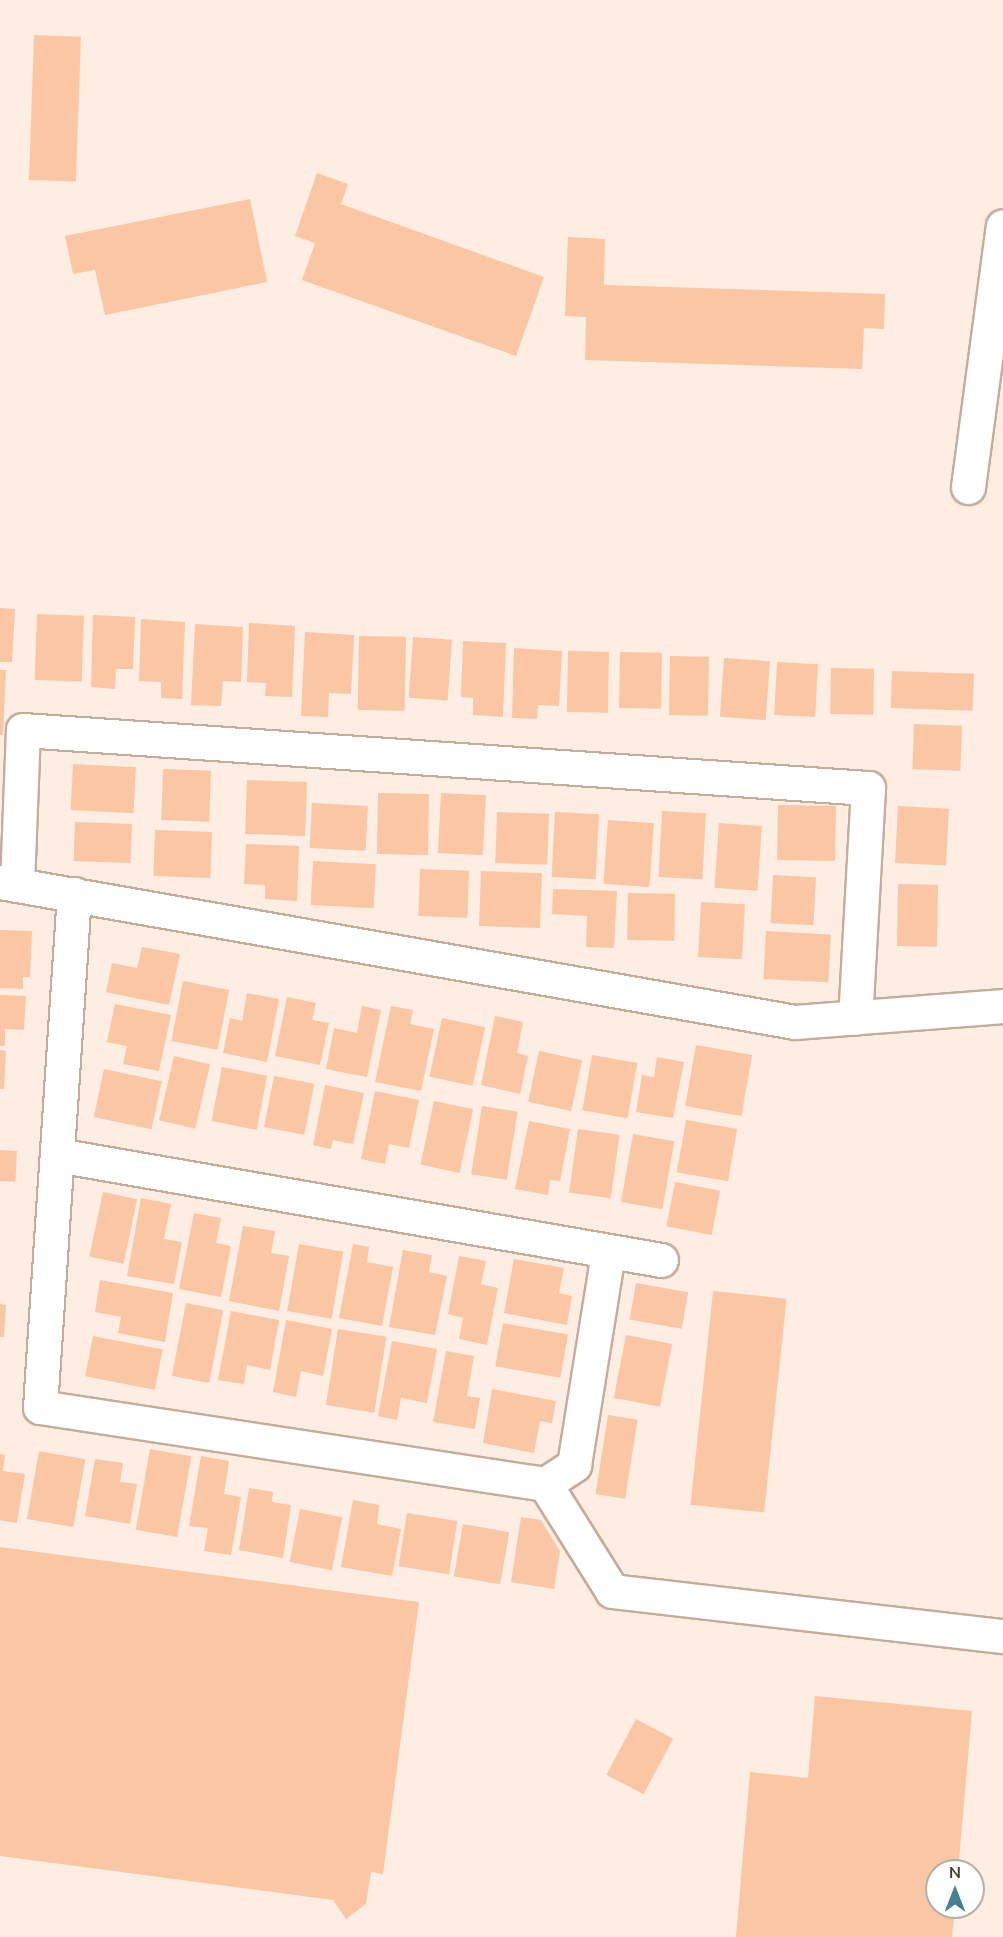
<!DOCTYPE html>
<style>
body{margin:0}
#map{position:relative;width:1003px;height:1937px;overflow:hidden;background:#feede2;font-family:"Nunito Sans",sans-serif}
div>[style]{position:absolute}
.building>*{inset:0;background:#fbc6a3;transform-origin:0 0}
.roads{filter:drop-shadow(2px 0 #c6ac9b) drop-shadow(-2px 0 #c6ac9b) drop-shadow(0 2px #c6ac9b) drop-shadow(0 -2px #c6ac9b)}
.minor>*{height:33px;margin:-16.5px;padding:0 16.5px;transform-origin:16.5px;border-radius:16.5px;background:#fff}
span{translate:-50% -50%;white-space:nowrap;text-align:center;line-height:1.15;-webkit-text-stroke:4.5px #fefefe;paint-order:stroke}
.north{position:absolute;left:925px;top:1859px;width:60px;height:60px;box-sizing:border-box;background:#fefefe;border:2px solid #b3afac;border-radius:50%;rotate:0deg;font-size:16px;font-weight:700;line-height:24px;text-align:center;color:#433831}
.north::after{content:'';display:block;margin:auto;width:21px;height:27px;background:#428196;clip-path:polygon(50% 0,100% 100%,50% 72%,0 100%)}
</style>
<div id="map">
<div class="building">
<div style="left:34px;top:35px;width:47px;height:145px;rotate:2deg"></div>
<div style="clip-path:polygon(317px 173px,348px 184px,341px 204px,544px 277px,516px 356px,302px 280px,315px 243px,295px 236px)"></div>
<div style="clip-path:polygon(250px 199px,267px 282px,105px 315px,95px 270px,73px 274px,65px 236px)"></div>
<div style="clip-path:polygon(568px 237px,605px 239px,604px 285px,885px 294px,884px 329px,864px 328px,862px 369px,585px 360px,586px 317px,565px 316px)"></div>
<div style="clip-path:polygon(0 608px,15px 609px,12px 662px,0 662px)"></div>
<div style="left:37px;top:614px;width:47px;height:66px;rotate:2deg"></div>
<div style="clip-path:polygon(93px 615px,135px 617px,133px 669px,116px 669px,115px 689px,91px 687px)"></div>
<div style="clip-path:polygon(141px 619px,185px 622px,182px 699px,161px 698px,161px 682px,139px 681px)"></div>
<div style="clip-path:polygon(249px 623px,295px 626px,292px 697px,265px 696px,266px 683px,247px 682px)"></div>
<div style="clip-path:polygon(195px 624px,243px 627px,241px 682px,223px 681px,221px 706px,191px 705px)"></div>
<div style="clip-path:polygon(305px 632px,354px 635px,351px 694px,329px 693px,328px 717px,301px 716px)"></div>
<div style="left:359px;top:636px;width:47px;height:74px;rotate:1deg"></div>
<div style="left:413px;top:637px;width:39px;height:61px;rotate:4deg"></div>
<div style="clip-path:polygon(463px 641px,506px 643px,503px 717px,473px 715px,473px 698px,461px 697px)"></div>
<div style="clip-path:polygon(514px 648px,562px 651px,559px 706px,538px 705px,537px 719px,512px 718px)"></div>
<div style="left:568px;top:651px;width:41px;height:61px;rotate:1deg"></div>
<div style="left:620px;top:652px;width:42px;height:56px;rotate:1deg"></div>
<div style="left:670px;top:656px;width:39px;height:59px;rotate:1deg"></div>
<div style="left:724px;top:658px;width:46px;height:59px;rotate:4deg"></div>
<div style="left:777px;top:662px;width:41px;height:53px;rotate:3deg"></div>
<div style="left:831px;top:668px;width:43px;height:46px;rotate:1deg"></div>
<div style="clip-path:polygon(0 670px,6px 670px,3px 735px,0 735px)"></div>
<div style="left:892px;top:671px;width:82px;height:37px;rotate:2deg"></div>
<div style="left:914px;top:724px;width:48px;height:45px;rotate:2deg"></div>
<div style="left:73px;top:764px;width:63px;height:46px;rotate:3deg"></div>
<div style="left:163px;top:769px;width:48px;height:51px;rotate:2deg"></div>
<div style="left:247px;top:780px;width:60px;height:54px;rotate:2deg"></div>
<div style="left:378px;top:793px;width:51px;height:61px;rotate:1deg"></div>
<div style="left:441px;top:793px;width:45px;height:60px;rotate:3deg"></div>
<div style="left:312px;top:803px;width:56px;height:45px;rotate:3deg"></div>
<div style="left:778px;top:805px;width:58px;height:55px;rotate:1deg"></div>
<div style="left:898px;top:806px;width:51px;height:57px;rotate:3deg"></div>
<div style="left:662px;top:811px;width:44px;height:66px;rotate:3deg"></div>
<div style="left:497px;top:812px;width:52px;height:51px;rotate:2deg"></div>
<div style="left:555px;top:812px;width:44px;height:65px;rotate:3deg"></div>
<div style="left:608px;top:820px;width:46px;height:64px;rotate:4deg"></div>
<div style="left:75px;top:822px;width:57px;height:39px;rotate:2deg"></div>
<div style="left:719px;top:823px;width:43px;height:65px;rotate:4deg"></div>
<div style="left:155px;top:830px;width:57px;height:46px;rotate:2deg"></div>
<div style="clip-path:polygon(246px 844px,299px 846px,297px 901px,265px 899px,265px 885px,244px 884px)"></div>
<div style="left:313px;top:861px;width:63px;height:44px;rotate:3deg"></div>
<div style="left:420px;top:869px;width:49px;height:47px;rotate:2deg"></div>
<div style="left:481px;top:871px;width:61px;height:55px;rotate:2deg"></div>
<div style="left:773px;top:875px;width:43px;height:48px;rotate:3deg"></div>
<div style="left:898px;top:884px;width:40px;height:62px;rotate:1deg"></div>
<div style="clip-path:polygon(553px 889px,617px 891px,614px 948px,586px 947px,587px 916px,552px 914px)"></div>
<div style="left:628px;top:893px;width:47px;height:47px;rotate:1deg"></div>
<div style="left:701px;top:902px;width:44px;height:55px;rotate:3deg"></div>
<div style="clip-path:polygon(0 930px,32px 931px,30px 977px,23px 977px,23px 989px,0 988px)"></div>
<div style="left:766px;top:931px;width:65px;height:48px;rotate:3deg"></div>
<div style="clip-path:polygon(142px 947px,180px 954px,169px 1005px,106px 992px,112px 963px,137px 968px)"></div>
<div style="left:183px;top:981px;width:47px;height:61px;rotate:11deg"></div>
<div style="clip-path:polygon(247px 993px,279px 999px,267px 1062px,223px 1053px,230px 1018px,242px 1021px)"></div>
<div style="clip-path:polygon(0 995px,26px 996px,24px 1030px,5px 1029px,5px 1046px,0 1046px)"></div>
<div style="clip-path:polygon(287px 997px,316px 1003px,312px 1020px,329px 1023px,320px 1065px,275px 1056px)"></div>
<div style="clip-path:polygon(115px 1004px,171px 1015px,159px 1071px,123px 1064px,127px 1046px,107px 1042px)"></div>
<div style="clip-path:polygon(362px 1006px,381px 1010px,367px 1077px,326px 1069px,334px 1028px,357px 1033px)"></div>
<div style="clip-path:polygon(391px 1006px,413px 1010px,410px 1024px,434px 1029px,421px 1091px,375px 1082px)"></div>
<div style="clip-path:polygon(495px 1016px,523px 1022px,517px 1053px,528px 1056px,520px 1094px,481px 1085px)"></div>
<div style="left:442px;top:1018px;width:44px;height:60px;rotate:12deg"></div>
<div style="left:696px;top:1045px;width:57px;height:62px;rotate:10deg"></div>
<div style="clip-path:polygon(0 1050px,6px 1051px,4px 1089px,0 1089px)"></div>
<div style="left:539px;top:1051px;width:44px;height:52px;rotate:12deg"></div>
<div style="left:592px;top:1055px;width:46px;height:56px;rotate:10deg"></div>
<div style="left:174px;top:1056px;width:37px;height:66px;rotate:13deg"></div>
<div style="clip-path:polygon(657px 1057px,684px 1062px,673px 1118px,636px 1112px,642px 1075px,654px 1077px)"></div>
<div style="left:222px;top:1067px;width:46px;height:55px;rotate:11deg"></div>
<div style="left:104px;top:1069px;width:59px;height:49px;rotate:12deg"></div>
<div style="left:274px;top:1076px;width:41px;height:52px;rotate:11deg"></div>
<div style="clip-path:polygon(325px 1085px,364px 1093px,353px 1144px,333px 1140px,331px 1149px,313px 1145px)"></div>
<div style="clip-path:polygon(375px 1091px,419px 1100px,409px 1148px,389px 1144px,385px 1164px,361px 1159px)"></div>
<div style="left:434px;top:1101px;width:40px;height:65px;rotate:12deg"></div>
<div style="left:482px;top:1106px;width:36px;height:69px;rotate:9deg"></div>
<div style="left:686px;top:1120px;width:52px;height:53px;rotate:10deg"></div>
<div style="clip-path:polygon(529px 1121px,570px 1129px,560px 1181px,550px 1180px,548px 1195px,515px 1189px)"></div>
<div style="left:578px;top:1129px;width:42px;height:64px;rotate:8deg"></div>
<div style="left:633px;top:1134px;width:42px;height:69px;rotate:10deg"></div>
<div style="left:0;top:1150px;width:17px;height:31px;rotate:3deg"></div>
<div style="left:675px;top:1182px;width:46px;height:45px;rotate:11deg"></div>
<div style="left:103px;top:1192px;width:35px;height:66px;rotate:12deg"></div>
<div style="clip-path:polygon(141px 1198px,171px 1204px,164px 1239px,182px 1242px,174px 1284px,127px 1276px)"></div>
<div style="clip-path:polygon(194px 1213px,221px 1218px,216px 1243px,231px 1246px,221px 1297px,179px 1289px)"></div>
<div style="clip-path:polygon(243px 1226px,275px 1231px,271px 1253px,289px 1256px,279px 1311px,229px 1301px)"></div>
<div style="left:299px;top:1244px;width:45px;height:68px;rotate:10deg"></div>
<div style="clip-path:polygon(353px 1244px,369px 1247px,367px 1262px,393px 1267px,382px 1326px,339px 1318px)"></div>
<div style="clip-path:polygon(403px 1250px,432px 1255px,429px 1272px,447px 1276px,435px 1335px,389px 1327px)"></div>
<div style="clip-path:polygon(459px 1256px,486px 1261px,481px 1284px,498px 1288px,487px 1345px,459px 1339px,463px 1318px,448px 1314px)"></div>
<div style="clip-path:polygon(514px 1259px,564px 1268px,559px 1293px,572px 1296px,567px 1325px,504px 1313px)"></div>
<div style="clip-path:polygon(100px 1280px,173px 1293px,165px 1342px,118px 1333px,121px 1317px,95px 1312px)"></div>
<div style="left:636px;top:1283px;width:53px;height:37px;rotate:10deg"></div>
<div style="left:713px;top:1291px;width:74px;height:215px;rotate:6deg"></div>
<div style="left:186px;top:1303px;width:38px;height:74px;rotate:11deg"></div>
<div style="clip-path:polygon(0 1304px,6px 1305px,4px 1337px,0 1337px)"></div>
<div style="clip-path:polygon(231px 1311px,279px 1320px,270px 1370px,247px 1365px,244px 1384px,218px 1380px)"></div>
<div style="clip-path:polygon(286px 1320px,332px 1329px,323px 1376px,301px 1371px,296px 1397px,273px 1392px)"></div>
<div style="left:503px;top:1323px;width:66px;height:44px;rotate:10deg"></div>
<div style="left:338px;top:1329px;width:49px;height:77px;rotate:9deg"></div>
<div style="left:626px;top:1335px;width:47px;height:64px;rotate:11deg"></div>
<div style="left:93px;top:1336px;width:71px;height:41px;rotate:11deg"></div>
<div style="clip-path:polygon(392px 1341px,437px 1349px,427px 1403px,401px 1398px,397px 1420px,378px 1416px)"></div>
<div style="clip-path:polygon(446px 1351px,474px 1356px,467px 1396px,480px 1398px,475px 1429px,433px 1422px)"></div>
<div style="clip-path:polygon(492px 1389px,556px 1401px,552px 1423px,540px 1421px,534px 1453px,483px 1443px)"></div>
<div style="left:608px;top:1415px;width:30px;height:80px;rotate:9deg"></div>
<div style="left:150px;top:1449px;width:42px;height:82px;rotate:10deg"></div>
<div style="left:39px;top:1451px;width:47px;height:69px;rotate:10deg"></div>
<div style="clip-path:polygon(0 1454px,5px 1455px,3px 1471px,25px 1474px,17px 1523px,0 1520px)"></div>
<div style="clip-path:polygon(201px 1456px,229px 1461px,224px 1494px,241px 1497px,231px 1555px,204px 1551px,208px 1528px,189px 1526px)"></div>
<div style="clip-path:polygon(95px 1459px,123px 1463px,120px 1482px,137px 1484px,130px 1524px,85px 1516px)"></div>
<div style="clip-path:polygon(249px 1488px,273px 1492px,272px 1502px,291px 1505px,283px 1558px,239px 1550px)"></div>
<div style="clip-path:polygon(353px 1500px,379px 1505px,377px 1524px,401px 1529px,392px 1576px,341px 1567px)"></div>
<div style="left:300px;top:1509px;width:43px;height:54px;rotate:11deg"></div>
<div style="left:407px;top:1513px;width:51px;height:54px;rotate:9deg"></div>
<div style="clip-path:polygon(521px 1517px,541px 1520px,560px 1551px,554px 1589px,511px 1582px)"></div>
<div style="left:463px;top:1524px;width:47px;height:53px;rotate:10deg"></div>
<div style="clip-path:polygon(0 1547px,419px 1602px,383px 1874px,371px 1872px,366px 1904px,346px 1919px,333px 1900px,0 1856px)"></div>
<div style="clip-path:polygon(815px 1696px,972px 1711px,958px 1871px,937px 1871px,937px 1907px,955px 1907px,952px 1937px,736px 1937px,750px 1772px,808px 1778px)"></div>
<div style="left:636px;top:1719px;width:42px;height:63px;rotate:28deg"></div>
</div>
<div class="roads">
<div class="minor">
<div style="left:968px;top:487px;width:263px;rotate:-82.4deg"></div>
<div style="left:0;top:882px;width:807px;rotate:9.99deg"></div>
<div style="left:795px;top:1022px;width:209px;rotate:-4.4deg"></div>
<div style="left:17px;top:885px;width:155px;rotate:-87.8deg"></div>
<div style="left:23px;top:730px;width:847px;rotate:3.93deg"></div>
<div style="left:868px;top:788px;width:230px;rotate:93.2deg"></div>
<div style="left:74px;top:894px;width:514px;rotate:93.79deg"></div>
<div style="left:40px;top:1407px;width:511px;rotate:8.67deg"></div>
<div style="left:545px;top:1484px;width:35px;rotate:-33deg"></div>
<div style="left:574px;top:1465px;width:215px;rotate:-80.9deg"></div>
<div style="left:57px;top:1155px;width:613px;rotate:9.86deg"></div>
<div style="left:545px;top:1484px;width:126px;rotate:57.9deg"></div>
<div style="left:612px;top:1591px;width:394px;rotate:6.6deg"></div>
</div>
</div>
<div class="north">N</div>
</div>
